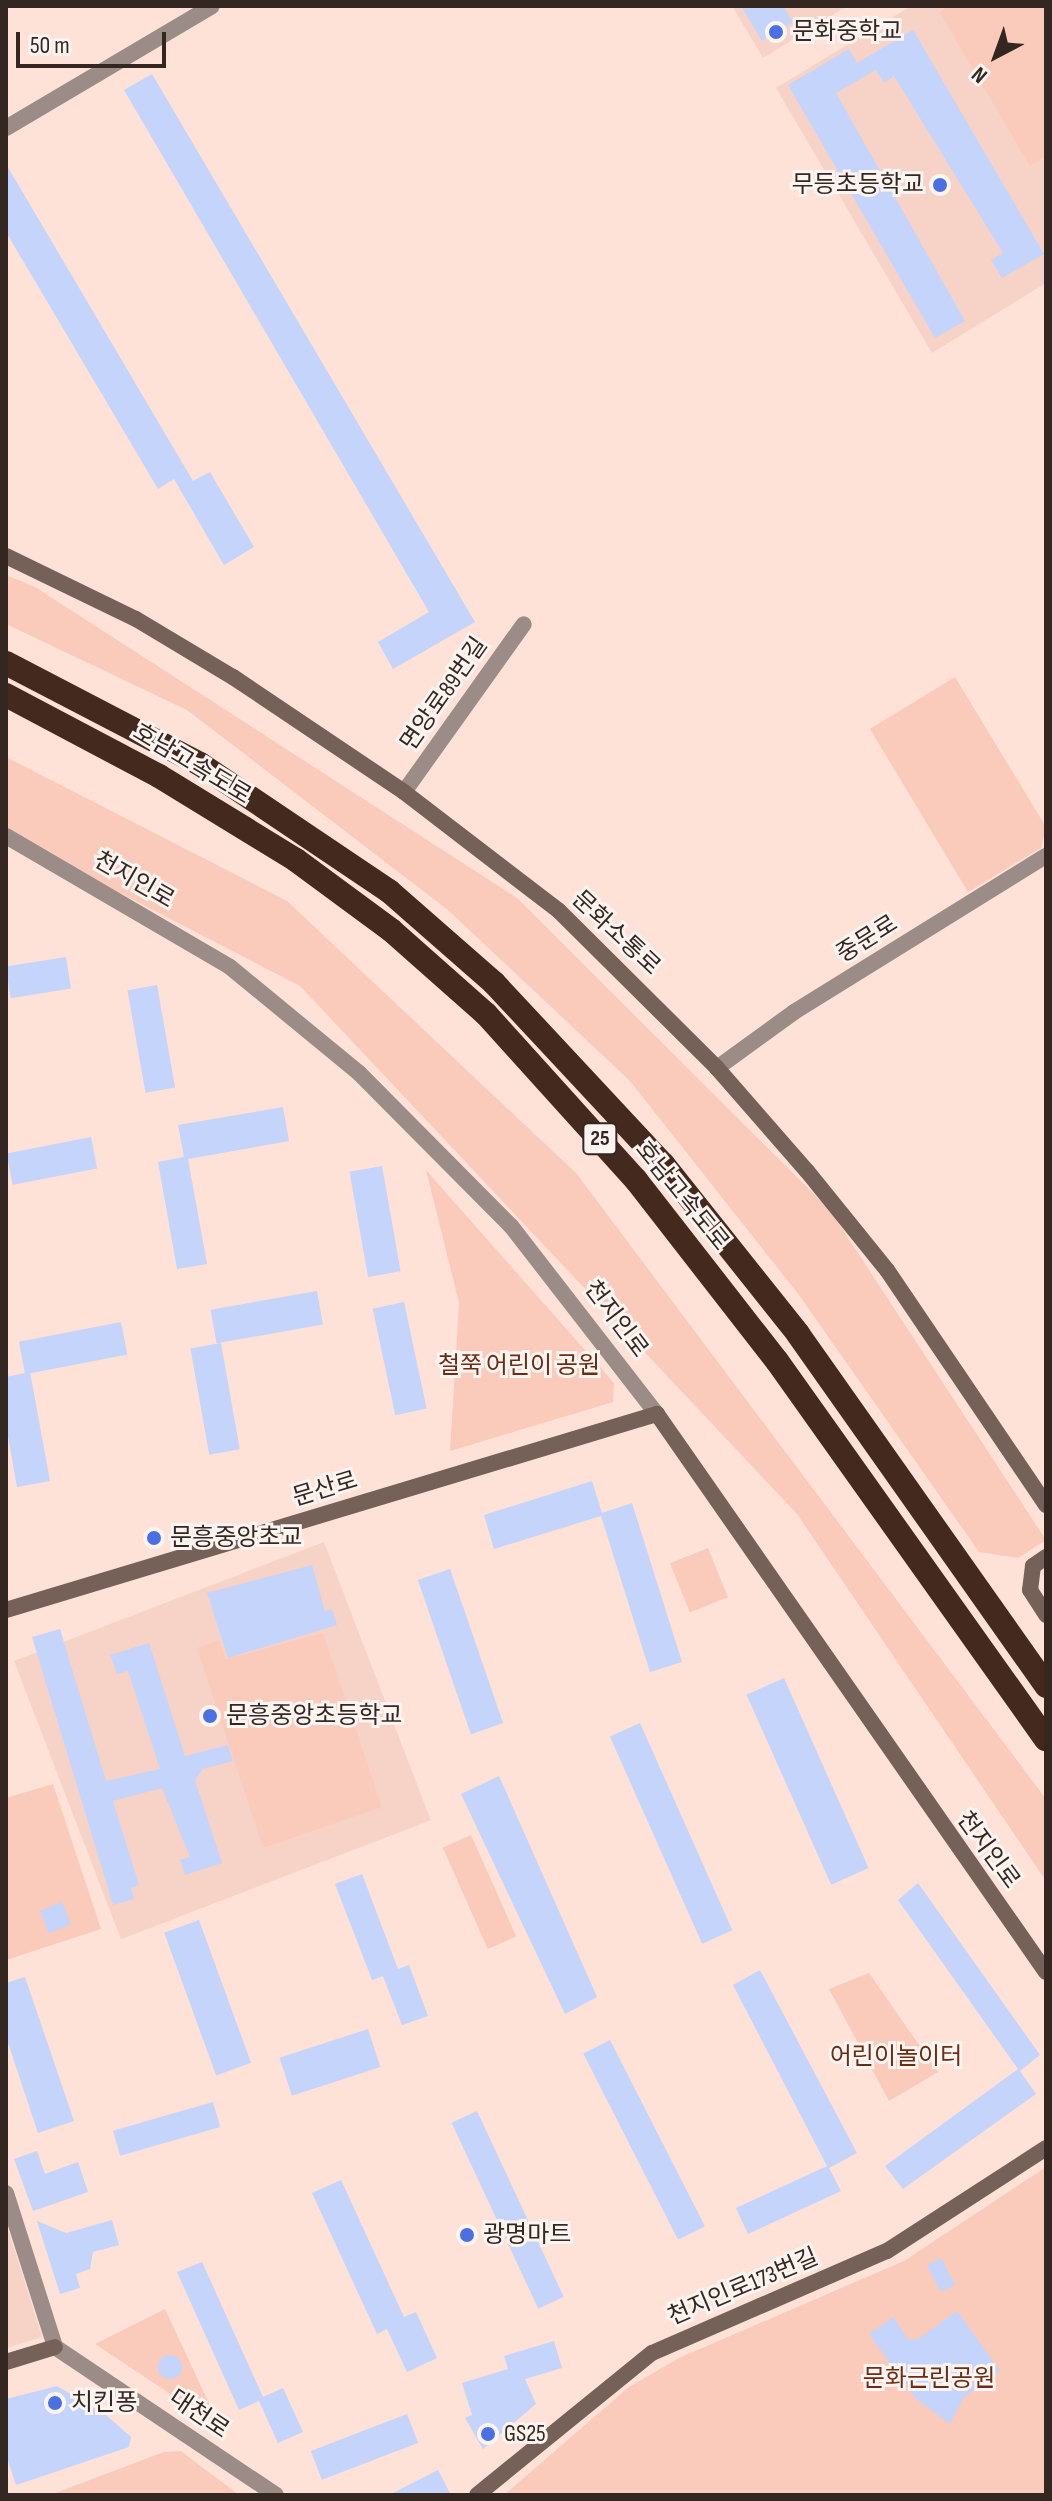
<!DOCTYPE html>
<meta charset="utf-8">
<style>
body{margin:0}
#map{position:relative;width:1052px;height:2501px;overflow:hidden;background:#fee1d7;font-family:"Sofia Sans Condensed","Noto Sans KR",sans-serif}
div>[style]{position:absolute}
.built>*{inset:0;background:#f7d3c7;transform-origin:0 0}
.green>*{inset:0;background:#facbbb;transform-origin:0 0}
.building>*{inset:0;background:#c4d4fa;transform-origin:0 0}
.round{border-radius:50%}
.street>*{height:16px;margin:-8px;padding:0 8px;transform-origin:8px;border-radius:8px;background:#9b8c87}
.secondary>*{height:16px;margin:-8px;padding:0 8px;transform-origin:8px;border-radius:8px;background:#766159}
.highway>*{height:24px;margin:-12px;padding:0 12px;transform-origin:12px;border-radius:12px;background:#44291f}
.dots>*{width:22px;height:22px;translate:-50% -50%;box-sizing:border-box;border:4px solid #fbf4f1;border-radius:50%}
span{translate:-50% -50%;white-space:nowrap;text-align:center;line-height:1.15;-webkit-text-stroke:6px #fbf4f1;paint-order:stroke}
.shield-label span{padding:2px 6px;background:#fbf4f1;border:2px solid;border-radius:6px;-webkit-text-stroke-width:0}
.shield-label{font-size:22px;color:#342722;font-weight:700}
.poi-label{font-size:24px;color:#342722}
.left{translate:0 -50%;text-align:left}
.right{translate:-100% -50%;text-align:right}
.street-label{font-size:24px;color:#342722}
.park-label{font-size:24px;color:#6b2c13}
.frame{position:absolute;inset:0;border:8px solid #342722;pointer-events:none}
.north{position:absolute;left:956px;top:16px;width:80px;height:80px;-webkit-text-stroke:6px #fbf4f1;paint-order:stroke;rotate:221deg;font-size:22px;font-weight:700;line-height:32px;text-align:center;color:#342722}
.north::after{content:'';display:block;margin:auto;width:28px;height:36px;background:#342722;clip-path:polygon(50% 0,100% 100%,50% 72%,0 100%)}
.scale{position:absolute;left:16px;top:32px;width:150px;height:36px;box-sizing:border-box;border:4px solid #342722;border-top:0;padding-left:10px;font-size:24px;line-height:28px;white-space:nowrap;color:#342722;-webkit-text-stroke:6px #fbf4f1;paint-order:stroke}
</style>
<div id="map">
<div class="built">
<div style="clip-path:polygon(732px 6px,847px 6px,763px 58px)"></div>
<div style="clip-path:polygon(911px 6px,1046px 6px,1046px 283px,932px 353px,776px 88px)"></div>
<div style="left:324px;top:1542px;width:298px;height:332px;rotate:69deg"></div>
<div style="clip-path:polygon(6px 2223px,42px 2337px,6px 2348px)"></div>
</div>
<div class="green">
<div style="clip-path:polygon(949px 6px,1046px 6px,1046px 156px,1030px 166px,939px 12px)"></div>
<div style="clip-path:polygon(6px 575px,35px 587px,517px 898px,829px 1209px,1046px 1540px,1018px 1558px,979px 1552px,799px 1295px,630px 1081px,448px 910px,187px 710px,6px 624px)"></div>
<div style="clip-path:polygon(955px 677px,1046px 827px,1041px 848px,968px 892px,870px 729px)"></div>
<div style="clip-path:polygon(6px 757px,287px 901px,576px 1173px,1046px 1799px,1046px 1881px,797px 1514px,300px 986px,6px 834px)"></div>
<div style="clip-path:polygon(426px 1170px,614px 1383px,613px 1402px,450px 1451px,459px 1303px)"></div>
<div style="left:708px;top:1548px;width:53px;height:41px;rotate:68deg"></div>
<div style="clip-path:polygon(323px 1633px,382px 1807px,263px 1848px,197px 1648px,219px 1640px,226px 1659px)"></div>
<div style="clip-path:polygon(53px 1784px,101px 1929px,6px 1960px,6px 1798px)"></div>
<div style="left:471px;top:1835px;width:111px;height:31px;rotate:66deg"></div>
<div style="clip-path:polygon(869px 1973px,938px 2072px,889px 2101px,829px 1989px)"></div>
<div style="clip-path:polygon(1046px 2167px,1046px 2495px,504px 2495px,629px 2387px,679px 2358px,904px 2261px)"></div>
<div style="clip-path:polygon(165px 2309px,220px 2427px,95px 2344px)"></div>
<div style="clip-path:polygon(181px 2451px,239px 2495px,50px 2495px,164px 2452px)"></div>
</div>
<div class="building">
<div style="clip-path:polygon(741px 6px,783px 6px,793px 22px,762px 41px)"></div>
<div style="clip-path:polygon(913px 30px,1044px 254px,1002px 278px,991px 260px,1003px 253px,894px 76px,884px 83px,876px 70px,836px 93px,965px 321px,935px 338px,788px 85px,849px 49px,857px 63px)"></div>
<div style="clip-path:polygon(152px 74px,475px 622px,393px 669px,378px 642px,429px 612px,124px 90px)"></div>
<div style="clip-path:polygon(6px 164px,193px 481px,210px 472px,254px 547px,224px 565px,174px 479px,158px 489px,6px 232px)"></div>
<div style="left:66px;top:957px;width:32px;height:61px;rotate:81deg"></div>
<div style="left:157px;top:985px;width:104px;height:30px;rotate:80deg"></div>
<div style="clip-path:polygon(283px 1107px,289px 1141px,188px 1159px,207px 1264px,177px 1269px,158px 1162px,184px 1157px,178px 1125px)"></div>
<div style="left:91px;top:1137px;width:32px;height:86px;rotate:79deg"></div>
<div style="left:382px;top:1166px;width:107px;height:33px;rotate:80deg"></div>
<div style="left:317px;top:1291px;width:34px;height:108px;rotate:80deg"></div>
<div style="left:404px;top:1302px;width:109px;height:32px;rotate:78deg"></div>
<div style="left:121px;top:1322px;width:33px;height:104px;rotate:79deg"></div>
<div style="left:221px;top:1343px;width:108px;height:31px;rotate:80deg"></div>
<div style="clip-path:polygon(30px 1372px,50px 1481px,17px 1487px,6px 1425px,6px 1377px)"></div>
<div style="clip-path:polygon(592px 1481px,602px 1513px,632px 1503px,682px 1662px,650px 1672px,601px 1516px,494px 1549px,484px 1515px)"></div>
<div style="clip-path:polygon(312px 1565px,325px 1611px,332px 1609px,337px 1625px,228px 1658px,207px 1593px)"></div>
<div style="left:450px;top:1569px;width:163px;height:34px;rotate:71deg"></div>
<div style="clip-path:polygon(60px 1629px,106px 1781px,160px 1769px,128px 1671px,117px 1674px,110px 1655px,149px 1643px,185px 1756px,228px 1745px,233px 1761px,203px 1769px,195px 1780px,222px 1863px,185px 1875px,180px 1860px,190px 1857px,162px 1788px,113px 1801px,139px 1885px,131px 1888px,134px 1899px,113px 1905px,32px 1637px)"></div>
<div style="left:784px;top:1678px;width:208px;height:41px;rotate:66deg"></div>
<div style="left:640px;top:1723px;width:227px;height:33px;rotate:66deg"></div>
<div style="clip-path:polygon(499px 1776px,597px 1997px,565px 2014px,461px 1794px)"></div>
<div style="clip-path:polygon(362px 1874px,398px 1969px,409px 1965px,428px 2016px,402px 2025px,383px 1976px,372px 1980px,335px 1884px)"></div>
<div style="clip-path:polygon(918px 1883px,1040px 2055px,1020px 2071px,1036px 2094px,903px 2189px,885px 2166px,1018px 2069px,898px 1900px)"></div>
<div style="left:62px;top:1902px;width:24px;height:24px;rotate:68deg"></div>
<div style="left:199px;top:1920px;width:152px;height:37px;rotate:70deg"></div>
<div style="clip-path:polygon(760px 1970px,857px 2153px,829px 2168px,841px 2191px,748px 2234px,736px 2208px,827px 2166px,733px 1985px)"></div>
<div style="clip-path:polygon(25px 1977px,74px 2121px,38px 2133px,6px 2037px,6px 1983px)"></div>
<div style="left:368px;top:2029px;width:40px;height:93px;rotate:72deg"></div>
<div style="left:610px;top:2040px;width:209px;height:30px;rotate:63deg"></div>
<div style="left:213px;top:2102px;width:26px;height:104px;rotate:74deg"></div>
<div style="left:477px;top:2111px;width:205px;height:28px;rotate:65deg"></div>
<div style="clip-path:polygon(37px 2151px,45px 2174px,78px 2162px,88px 2192px,33px 2211px,14px 2159px)"></div>
<div style="clip-path:polygon(341px 2180px,404px 2317px,416px 2312px,437px 2358px,407px 2372px,387px 2329px,377px 2334px,312px 2193px)"></div>
<div style="clip-path:polygon(112px 2220px,119px 2245px,93px 2252px,90px 2269px,76px 2274px,80px 2288px,60px 2294px,37px 2221px,66px 2233px)"></div>
<div style="left:941px;top:2258px;width:30px;height:16px;rotate:62deg"></div>
<div style="clip-path:polygon(202px 2262px,263px 2397px,283px 2388px,303px 2432px,278px 2443px,259px 2401px,239px 2410px,177px 2272px)"></div>
<div style="clip-path:polygon(957px 2311px,1000px 2371px,964px 2397px,950px 2424px,916px 2399px,869px 2334px,893px 2317px,909px 2340px,918px 2339px)"></div>
<div style="clip-path:polygon(554px 2341px,562px 2368px,525px 2379px,536px 2404px,483px 2449px,465px 2418px,472px 2415px,462px 2383px,508px 2369px,504px 2356px)"></div>
<div class="round" style="left:158px;top:2355px;width:24px;height:24px"></div>
<div style="clip-path:polygon(57px 2386px,106px 2415px,131px 2437px,129px 2447px,16px 2485px,6px 2455px,6px 2399px)"></div>
<div style="left:407px;top:2414px;width:31px;height:103px;rotate:69deg"></div>
<div style="clip-path:polygon(438px 2470px,451px 2495px,389px 2495px)"></div>
</div>
<div class="street">
<div style="left:6px;top:128px;width:239px;rotate:-30.6deg"></div>
<div style="left:404px;top:792px;width:206px;rotate:-54.5deg"></div>
<div style="left:6px;top:836px;width:259px;rotate:30.3deg"></div>
<div style="left:230px;top:967px;width:167px;rotate:39.4deg"></div>
<div style="left:359px;top:1073px;width:216px;rotate:45.2deg"></div>
<div style="left:511px;top:1226px;width:238px;rotate:52.2deg"></div>
<div style="left:717px;top:1068px;width:95px;rotate:-36deg"></div>
<div style="left:794px;top:1012px;width:296px;rotate:-31.8deg"></div>
<div style="left:6px;top:2193px;width:162px;rotate:72.3deg"></div>
<div style="left:55px;top:2347px;width:266px;rotate:33.8deg"></div>
</div>
<div class="secondary">
<div style="left:6px;top:556px;width:144px;rotate:25.9deg"></div>
<div style="left:136px;top:619px;width:113px;rotate:30.9deg"></div>
<div style="left:233px;top:677px;width:206px;rotate:33.9deg"></div>
<div style="left:404px;top:792px;width:195px;rotate:37.5deg"></div>
<div style="left:559px;top:911px;width:223px;rotate:44.8deg"></div>
<div style="left:717px;top:1068px;width:137px;rotate:48.9deg"></div>
<div style="left:807px;top:1171px;width:127px;rotate:51.1deg"></div>
<div style="left:887px;top:1270px;width:284px;rotate:55.9deg"></div>
<div style="left:1046px;top:1557px;width:16px;rotate:145deg"></div>
<div style="left:1033px;top:1566px;width:24px;rotate:97deg"></div>
<div style="left:1030px;top:1590px;width:30px;rotate:57deg"></div>
<div style="left:6px;top:1610px;width:680px;rotate:-16.76deg"></div>
<div style="left:657px;top:1414px;width:680px;rotate:55.12deg"></div>
<div style="left:6px;top:2362px;width:51px;rotate:-17deg"></div>
<div style="left:477px;top:2495px;width:225px;rotate:-39.1deg"></div>
<div style="left:652px;top:2353px;width:256px;rotate:-23.5deg"></div>
<div style="left:887px;top:2251px;width:189px;rotate:-32.9deg"></div>
</div>
<div class="highway">
<div style="left:6px;top:663px;width:219px;rotate:27.5deg"></div>
<div style="left:200px;top:764px;width:228px;rotate:33.9deg"></div>
<div style="left:389px;top:891px;width:140px;rotate:41.2deg"></div>
<div style="left:494px;top:983px;width:248px;rotate:47deg"></div>
<div style="left:663px;top:1164px;width:217px;rotate:51.5deg"></div>
<div style="left:798px;top:1334px;width:431px;rotate:54.8deg"></div>
<div style="left:6px;top:695px;width:173px;rotate:27.9deg"></div>
<div style="left:159px;top:776px;width:161px;rotate:31.5deg"></div>
<div style="left:296px;top:860px;width:118px;rotate:36.4deg"></div>
<div style="left:391px;top:930px;width:127px;rotate:41.5deg"></div>
<div style="left:486px;top:1014px;width:224px;rotate:47.9deg"></div>
<div style="left:636px;top:1180px;width:229px;rotate:52.1deg"></div>
<div style="left:777px;top:1361px;width:464px;rotate:54.6deg"></div>
</div>
<div class="dots">
<div style="left:776px;top:32px;background:#4a70e3"></div>
<div style="left:940px;top:185px;background:#4a70e3"></div>
<div style="left:154px;top:1538px;background:#4a70e3"></div>
<div style="left:210px;top:1716px;background:#4a70e3"></div>
<div style="left:467px;top:2235px;background:#4a70e3"></div>
<div style="left:55px;top:2403px;background:#4a70e3"></div>
<div style="left:488px;top:2434px;background:#4a70e3"></div>
</div>
<div class="shield-label">
<span style="left:600px;top:1139px">25</span>
</div>
<div class="poi-label">
<span class="left" style="left:792px;top:32px">문화중학교</span>
<span class="right" style="left:924px;top:185px">무등초등학교</span>
<span class="left" style="left:170px;top:1538px">문흥중앙초교</span>
<span class="left" style="left:226px;top:1716px">문흥중앙초등학교</span>
<span class="left" style="left:483px;top:2235px">광명마트</span>
<span class="left" style="left:71px;top:2403px">치킨퐁</span>
<span class="left" style="left:504px;top:2434px">GS25</span>
</div>
<div class="street-label">
<span style="left:444px;top:694px;rotate:-55deg">면앙로89번길</span>
<span style="left:192px;top:764px;rotate:31deg">호남고속도로</span>
<span style="left:134px;top:880px;rotate:30deg">천지인로</span>
<span style="left:616px;top:933px;rotate:43deg">문화소통로</span>
<span style="left:867px;top:939px;rotate:-32deg">중문로</span>
<span style="left:682px;top:1196px;rotate:51deg">호남고속도로</span>
<span style="left:616px;top:1319px;rotate:53deg">천지인로</span>
<span style="left:325px;top:1489px;rotate:-17deg">문산로</span>
<span style="left:988px;top:1850px;rotate:54deg">천지인로</span>
<span style="left:743px;top:2287px;rotate:-23deg">천지인로173번길</span>
<span style="left:199px;top:2414px;rotate:34deg">대천로</span>
</div>
<div class="park-label">
<span style="left:519px;top:1366px">철쭉 어린이 공원</span>
<span style="left:896px;top:2057px">어린이놀이터</span>
<span style="left:929px;top:2379px">문화근린공원</span>
</div>
<div class="frame"></div>
<div class="north">N</div>
<div class="scale">50 m</div>
</div>
